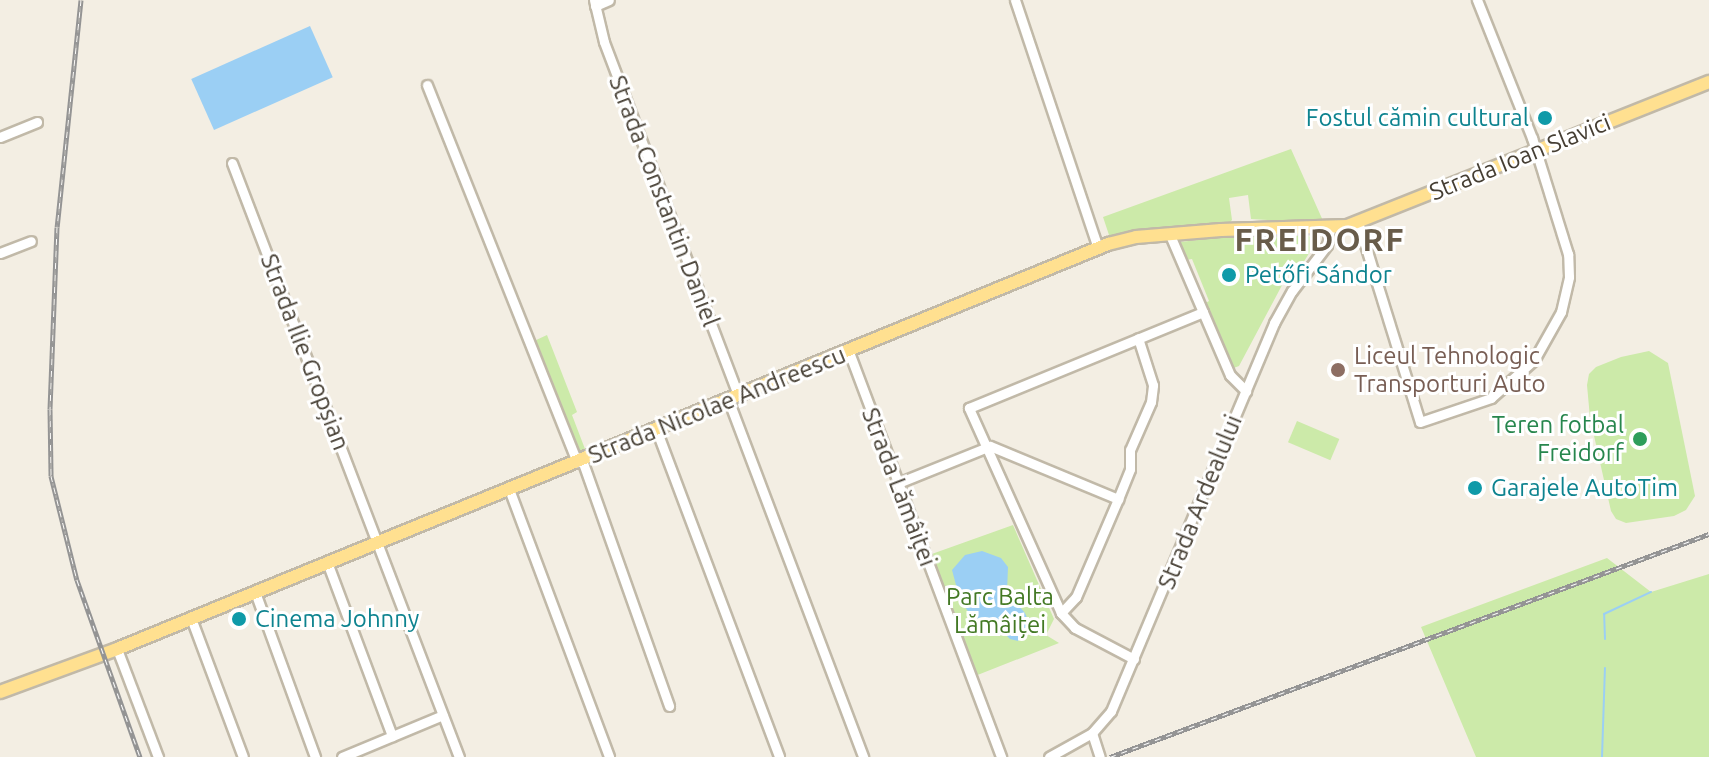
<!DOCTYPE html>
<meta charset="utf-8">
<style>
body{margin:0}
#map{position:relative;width:1709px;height:757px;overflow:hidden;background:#f3eee3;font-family:Ubuntu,sans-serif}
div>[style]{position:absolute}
.green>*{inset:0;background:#cceaa9;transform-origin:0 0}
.water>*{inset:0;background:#9bcff4;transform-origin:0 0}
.stream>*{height:2px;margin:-1px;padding:0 1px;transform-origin:1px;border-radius:1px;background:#9bcff4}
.roads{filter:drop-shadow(2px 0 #c1b9a8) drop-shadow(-2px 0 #c1b9a8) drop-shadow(0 2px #c1b9a8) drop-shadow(0 -2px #c1b9a8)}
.minor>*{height:9px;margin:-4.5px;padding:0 4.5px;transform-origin:4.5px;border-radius:4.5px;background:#fff}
.major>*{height:12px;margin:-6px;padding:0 6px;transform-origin:6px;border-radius:6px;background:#ffe090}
.rail>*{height:5px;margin-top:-2.5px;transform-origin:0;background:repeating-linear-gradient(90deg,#fff 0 6px,#949494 0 12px);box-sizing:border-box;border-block:2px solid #949494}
.dots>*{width:22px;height:22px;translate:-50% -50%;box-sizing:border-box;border:4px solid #fff;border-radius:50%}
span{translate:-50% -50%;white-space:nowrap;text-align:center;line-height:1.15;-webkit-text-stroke:6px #fff;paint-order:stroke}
.culture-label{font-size:24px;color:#0d838f}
.right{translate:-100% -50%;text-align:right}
.left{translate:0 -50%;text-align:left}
.street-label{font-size:24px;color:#453e33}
.education-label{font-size:24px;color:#785e54}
.leisure-label{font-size:24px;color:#27864d}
.park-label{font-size:24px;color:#437924}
.district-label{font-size:32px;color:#685c4a;font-weight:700;letter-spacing:2px}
</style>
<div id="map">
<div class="green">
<div style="clip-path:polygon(1291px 149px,1324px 223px,1251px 219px,1248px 195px,1229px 198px,1232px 220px,1226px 226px,1148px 229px,1110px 238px,1103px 217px)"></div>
<div style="clip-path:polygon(1248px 234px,1309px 236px,1316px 242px,1300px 268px,1292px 269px,1288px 274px,1239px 366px,1231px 369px,1204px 304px,1209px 301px,1192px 259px,1186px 260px,1180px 242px)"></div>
<div style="clip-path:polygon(547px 335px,577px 412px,572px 415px,585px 449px,578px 452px,534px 341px)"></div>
<div style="clip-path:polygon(1649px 351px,1668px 363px,1695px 496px,1686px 510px,1674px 516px,1626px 523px,1616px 519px,1611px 511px,1590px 418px,1587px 385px,1589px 374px,1596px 367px,1621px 357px)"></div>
<div style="left:1297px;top:421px;width:46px;height:23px;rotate:23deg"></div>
<div style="clip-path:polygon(1013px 525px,1054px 619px,1046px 635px,1059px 643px,975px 676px,929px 555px)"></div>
<div style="clip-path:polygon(1607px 558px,1651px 592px,1709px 574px,1709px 757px,1476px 757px,1421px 627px)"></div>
</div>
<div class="water">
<div style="left:310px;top:26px;width:56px;height:130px;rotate:66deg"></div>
<div style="clip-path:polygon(982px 551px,1001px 558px,1008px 567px,1007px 592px,1025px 613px,1030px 625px,1018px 641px,1010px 639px,995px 624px,972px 617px,960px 600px,952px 570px,965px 555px)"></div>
</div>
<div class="stream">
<div style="left:1605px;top:639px;width:25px;rotate:-92deg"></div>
<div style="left:1604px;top:614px;width:52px;rotate:-25.1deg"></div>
<div style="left:1602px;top:757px;width:89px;rotate:-88.1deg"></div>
</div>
<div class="roads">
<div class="minor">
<div style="left:594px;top:0;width:43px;rotate:76.6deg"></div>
<div style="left:604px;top:42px;width:378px;rotate:69.2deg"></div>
<div style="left:1015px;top:0;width:262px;rotate:71.5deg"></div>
<div style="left:595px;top:6px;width:15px;rotate:-23deg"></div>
<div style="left:427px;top:85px;width:406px;rotate:68.3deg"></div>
<div style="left:0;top:137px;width:40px;rotate:-22deg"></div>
<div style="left:232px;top:163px;width:636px;rotate:69.09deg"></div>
<div style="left:1358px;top:222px;width:209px;rotate:72.8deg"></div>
<div style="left:1420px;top:422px;width:75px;rotate:-18.7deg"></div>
<div style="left:1491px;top:398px;width:57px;rotate:-41.5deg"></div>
<div style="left:1534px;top:360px;width:55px;rotate:-60.6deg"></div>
<div style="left:1561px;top:312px;width:36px;rotate:-77deg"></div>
<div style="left:1569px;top:277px;width:23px;rotate:-92deg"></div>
<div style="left:1568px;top:254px;width:121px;rotate:-107.2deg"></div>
<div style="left:1532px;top:138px;width:149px;rotate:-111.7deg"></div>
<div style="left:1170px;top:235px;width:152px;rotate:66.8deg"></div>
<div style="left:1230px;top:375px;width:23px;rotate:45deg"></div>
<div style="left:0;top:253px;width:33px;rotate:-21deg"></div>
<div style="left:849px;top:352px;width:433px;rotate:69.4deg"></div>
<div style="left:728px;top:399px;width:383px;rotate:69.3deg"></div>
<div style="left:656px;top:429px;width:350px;rotate:69.4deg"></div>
<div style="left:582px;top:460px;width:261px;rotate:70.5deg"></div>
<div style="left:898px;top:483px;width:99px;rotate:-21.9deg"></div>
<div style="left:990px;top:446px;width:139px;rotate:22.5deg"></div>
<div style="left:509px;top:489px;width:286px;rotate:69.5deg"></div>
<div style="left:327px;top:562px;width:186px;rotate:69.5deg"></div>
<div style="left:255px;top:592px;width:176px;rotate:70deg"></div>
<div style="left:1061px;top:613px;width:22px;rotate:-47deg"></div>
<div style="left:1076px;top:597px;width:107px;rotate:-66.8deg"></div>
<div style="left:1118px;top:499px;width:32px;rotate:-68deg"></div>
<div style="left:1130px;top:469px;width:19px;rotate:-90deg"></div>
<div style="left:1130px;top:450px;width:52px;rotate:-66.4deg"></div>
<div style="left:1151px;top:402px;width:17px;rotate:-83deg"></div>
<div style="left:1153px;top:385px;width:49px;rotate:-107.7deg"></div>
<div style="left:191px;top:618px;width:148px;rotate:69.5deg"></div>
<div style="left:117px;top:649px;width:116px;rotate:69.2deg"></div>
<div style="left:1134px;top:659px;width:67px;rotate:-152.3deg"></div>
<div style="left:1075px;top:628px;width:21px;rotate:-133deg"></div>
<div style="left:1061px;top:613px;width:225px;rotate:-114.2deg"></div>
<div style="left:969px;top:408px;width:253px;rotate:-22.3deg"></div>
<div style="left:1092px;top:733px;width:25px;rotate:72deg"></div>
<div style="left:342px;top:757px;width:109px;rotate:-22.6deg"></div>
<div style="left:1049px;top:757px;width:49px;rotate:-29.2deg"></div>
<div style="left:1092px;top:733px;width:29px;rotate:-49deg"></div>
<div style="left:1111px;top:711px;width:421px;rotate:-67.2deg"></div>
<div style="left:1274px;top:323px;width:37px;rotate:-61deg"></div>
<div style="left:1292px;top:291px;width:58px;rotate:-52.7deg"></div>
<div style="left:1327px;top:245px;width:16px;rotate:-79deg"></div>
</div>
<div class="major">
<div style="left:0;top:692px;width:125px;rotate:-20.2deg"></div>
<div style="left:117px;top:649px;width:1071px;rotate:-22.23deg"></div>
<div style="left:1108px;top:244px;width:29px;rotate:-14deg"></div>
<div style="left:1136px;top:237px;width:85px;rotate:-4.7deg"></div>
<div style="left:1221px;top:230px;width:126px;rotate:-1.8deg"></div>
<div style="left:1347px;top:226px;width:390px;rotate:-21.7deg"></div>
</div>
</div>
<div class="rail">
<div style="left:81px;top:0;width:228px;rotate:96deg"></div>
<div style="left:57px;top:227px;width:182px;rotate:92.2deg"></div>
<div style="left:50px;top:409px;width:67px;rotate:89.1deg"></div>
<div style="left:51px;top:476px;width:107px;rotate:76deg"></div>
<div style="left:77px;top:580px;width:188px;rotate:70.4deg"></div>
<div style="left:1110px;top:757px;width:639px;rotate:-20.42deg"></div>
</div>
<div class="dots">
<div style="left:1545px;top:118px;background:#0f9aa8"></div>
<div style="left:1229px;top:275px;background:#0f9aa8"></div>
<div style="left:1338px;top:370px;background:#8d6e63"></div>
<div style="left:1640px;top:439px;background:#2e9e5b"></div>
<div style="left:1475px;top:488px;background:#0f9aa8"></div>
<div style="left:239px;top:619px;background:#0f9aa8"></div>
</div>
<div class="culture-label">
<span class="right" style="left:1529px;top:118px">Fostul cămin cultural</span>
<span class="left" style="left:1245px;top:275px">Petőfi Sándor</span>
<span class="left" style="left:1491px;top:488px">Garajele AutoTim</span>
<span class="left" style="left:255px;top:619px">Cinema Johnny</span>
</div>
<div class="street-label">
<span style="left:1520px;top:157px;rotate:-22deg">Strada Ioan Slavici</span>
<span style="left:664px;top:201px;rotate:69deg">Strada Constantin Daniel</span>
<span style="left:305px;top:352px;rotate:69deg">Strada Ilie Gropșian</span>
<span style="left:717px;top:405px;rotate:-22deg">Strada Nicolae Andreescu</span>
<span style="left:899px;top:487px;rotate:69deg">Strada Lămâiței</span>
<span style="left:1200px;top:502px;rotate:-68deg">Strada Ardealului</span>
</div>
<div class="education-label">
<span class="left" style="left:1354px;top:370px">Liceul Tehnologic<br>Transporturi Auto</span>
</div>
<div class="leisure-label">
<span class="right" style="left:1624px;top:439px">Teren fotbal<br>Freidorf</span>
</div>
<div class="park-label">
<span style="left:1000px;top:611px">Parc Balta<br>Lămâiței</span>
</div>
<div class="district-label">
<span style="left:1320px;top:239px">FREIDORF</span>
</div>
</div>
